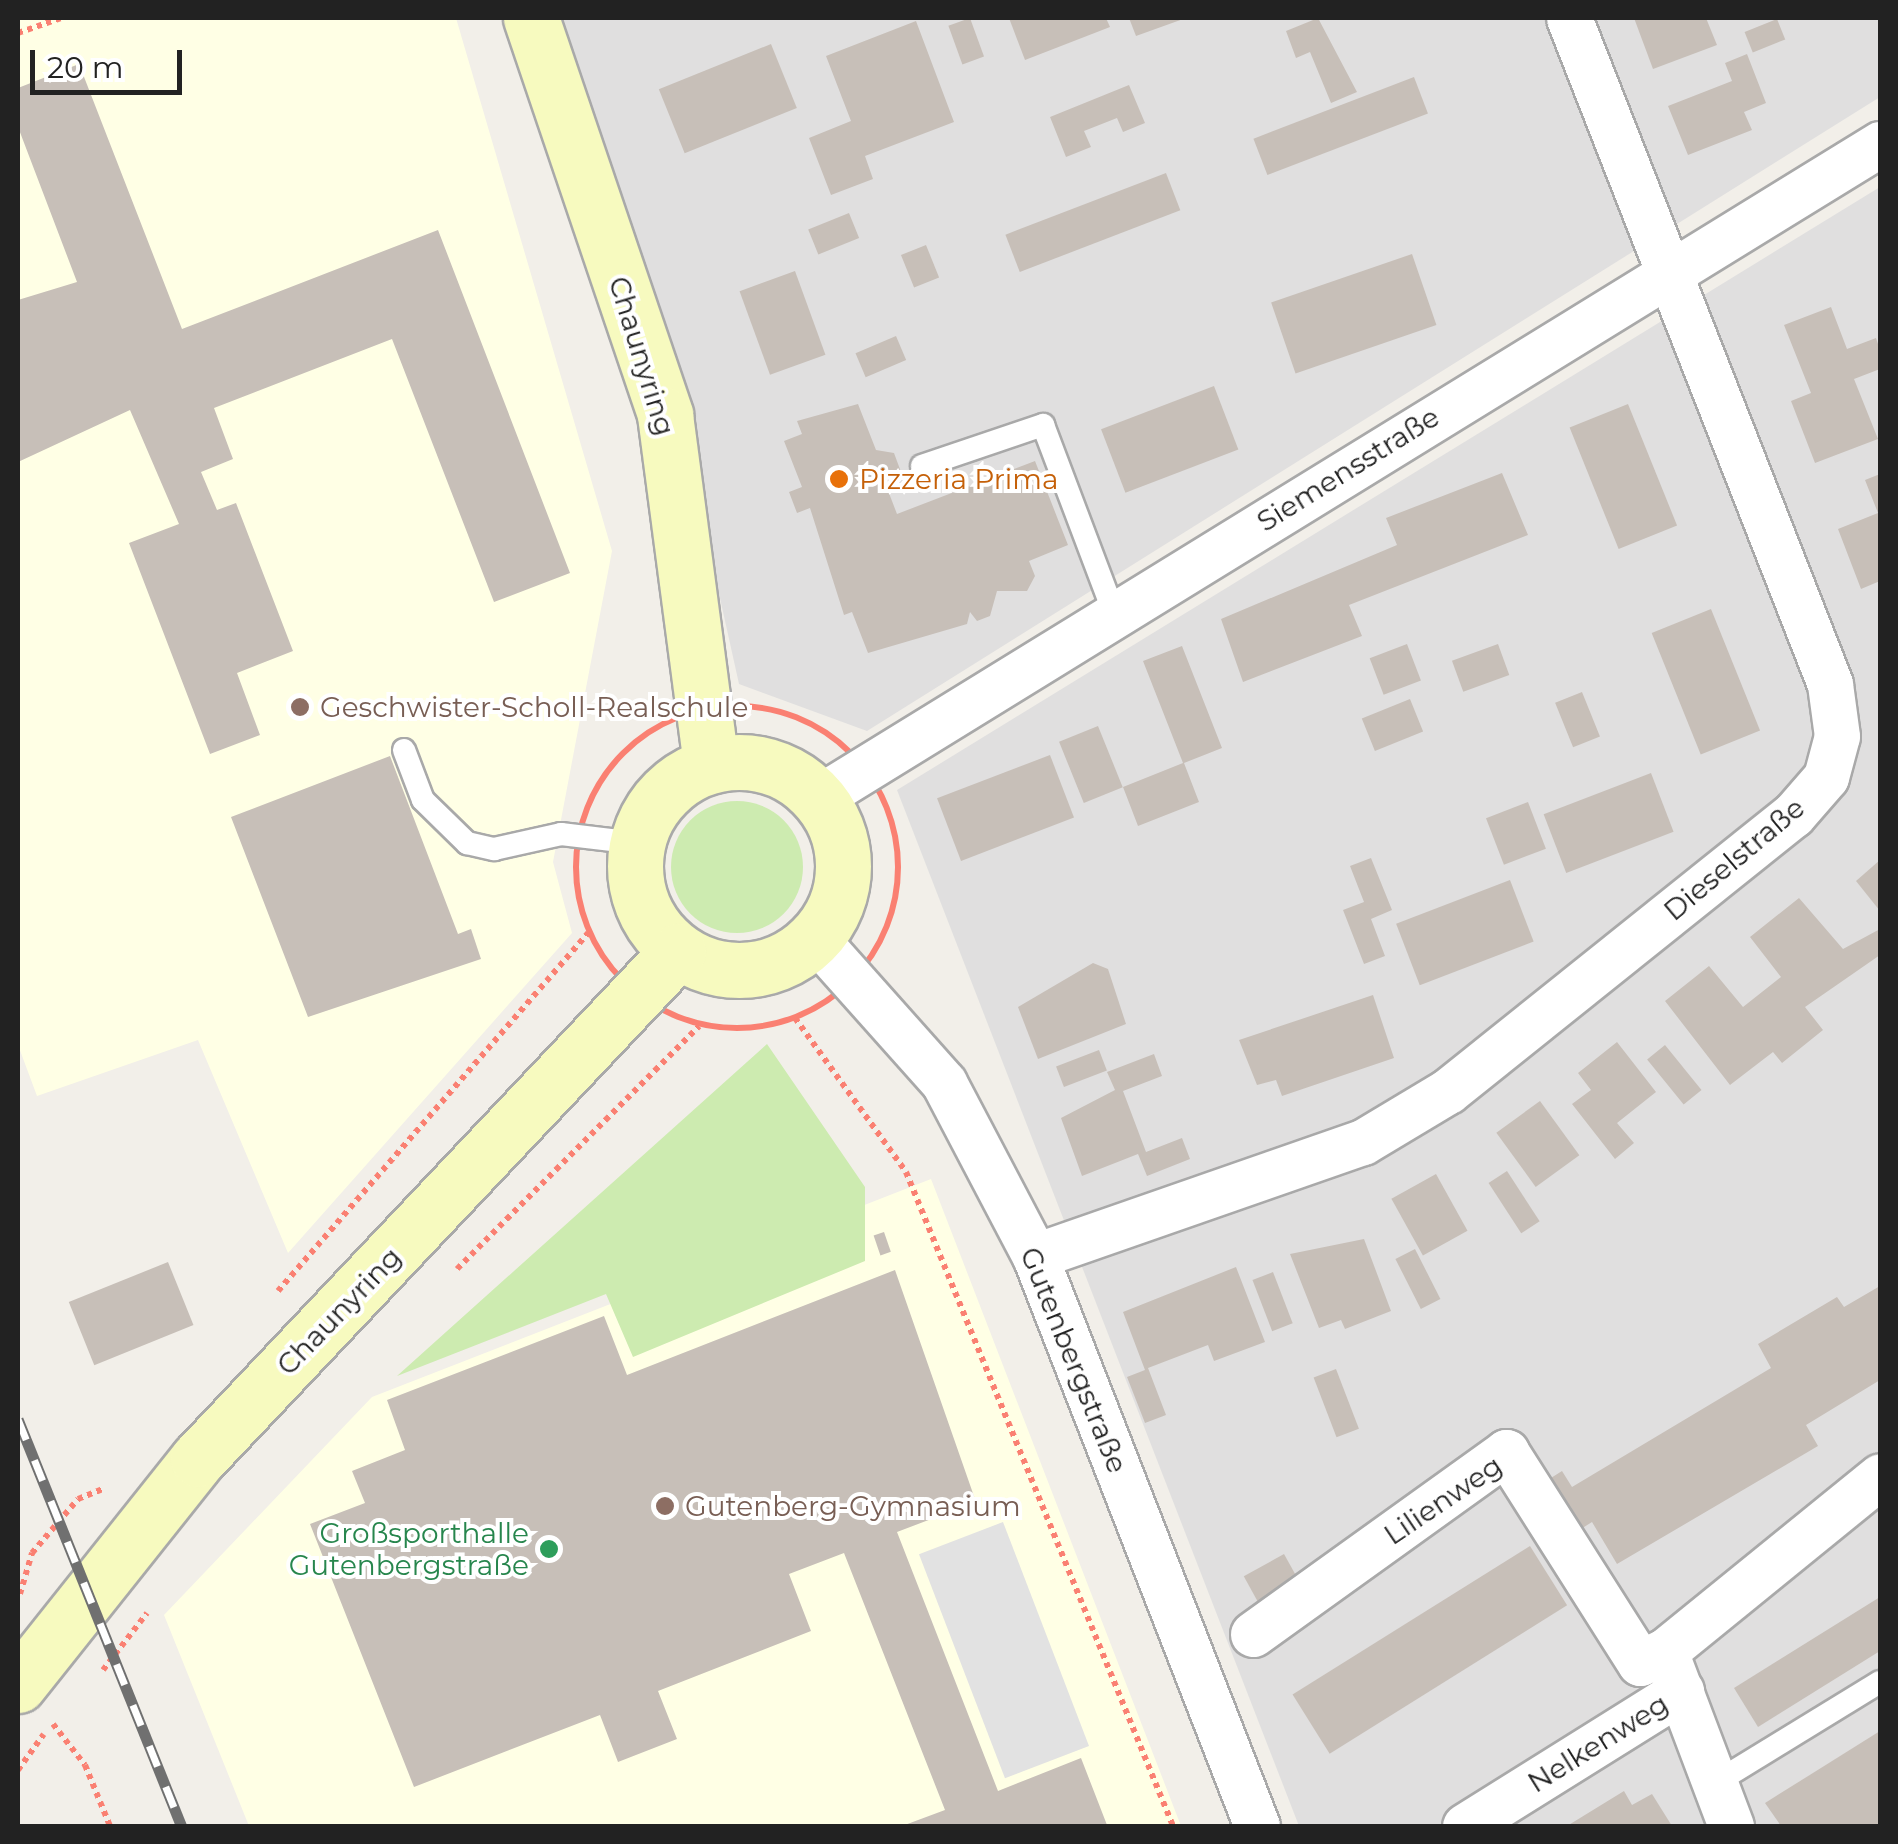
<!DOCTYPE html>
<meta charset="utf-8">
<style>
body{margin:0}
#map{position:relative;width:1898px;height:1844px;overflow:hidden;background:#f2efe9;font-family:Montserrat,sans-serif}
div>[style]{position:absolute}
.residential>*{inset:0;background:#e0dfdf}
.education>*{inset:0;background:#ffffe5}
.grass>*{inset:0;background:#cdebb0}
.round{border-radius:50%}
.parking>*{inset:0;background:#e2e2e2;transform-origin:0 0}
.building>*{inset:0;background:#c7bfb8;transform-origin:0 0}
.path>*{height:6px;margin-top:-3px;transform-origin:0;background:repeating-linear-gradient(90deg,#fa8072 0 5px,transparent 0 10px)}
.path>.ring{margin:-3px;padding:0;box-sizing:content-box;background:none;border:6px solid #fa8072;border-radius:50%}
.roads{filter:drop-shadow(2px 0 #a9a9a9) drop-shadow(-2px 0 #a9a9a9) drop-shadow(0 2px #a9a9a9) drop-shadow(0 -2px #a9a9a9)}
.lane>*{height:22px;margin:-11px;padding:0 11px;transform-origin:11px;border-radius:11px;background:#fff}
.street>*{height:45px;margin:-22.5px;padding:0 22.5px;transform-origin:22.5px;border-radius:22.5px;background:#fff}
.secondary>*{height:55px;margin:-27.5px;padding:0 27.5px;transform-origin:27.5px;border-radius:27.5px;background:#f7fabf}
.secondary>.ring{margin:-27.5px;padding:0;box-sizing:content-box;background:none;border:55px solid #f7fabf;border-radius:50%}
.rail>*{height:11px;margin-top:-5.5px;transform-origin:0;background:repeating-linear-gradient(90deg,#fff 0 22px,#707070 0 44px);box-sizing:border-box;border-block:2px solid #707070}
.dots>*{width:28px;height:28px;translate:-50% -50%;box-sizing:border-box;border:5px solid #fff;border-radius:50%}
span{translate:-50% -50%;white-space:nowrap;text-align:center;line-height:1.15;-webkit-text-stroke:8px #fff;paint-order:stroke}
.street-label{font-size:28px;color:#222}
.food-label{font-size:28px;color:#c56008}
.left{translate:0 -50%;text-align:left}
.education-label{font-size:28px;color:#785e54}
.leisure-label{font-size:28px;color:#27864d}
.right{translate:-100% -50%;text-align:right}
.frame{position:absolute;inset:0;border:20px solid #222;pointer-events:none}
.scale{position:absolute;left:30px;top:50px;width:152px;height:45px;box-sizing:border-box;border:5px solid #222;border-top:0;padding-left:12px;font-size:30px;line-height:35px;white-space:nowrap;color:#222;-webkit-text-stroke:8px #fff;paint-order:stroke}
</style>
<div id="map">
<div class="residential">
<div style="clip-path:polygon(559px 18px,1880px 18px,1880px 97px,867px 731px,739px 684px,648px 273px)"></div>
<div style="clip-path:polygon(1880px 187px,1880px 1826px,1299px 1826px,897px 790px)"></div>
</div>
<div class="education">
<div style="clip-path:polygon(18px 18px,456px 18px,612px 551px,553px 862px,572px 933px,288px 1253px,198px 1040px,37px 1096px,18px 1045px)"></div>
<div style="clip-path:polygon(931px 1179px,1181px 1826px,249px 1826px,164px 1615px,372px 1397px)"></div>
</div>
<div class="grass">
<div class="round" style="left:671px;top:801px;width:132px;height:132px"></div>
<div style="clip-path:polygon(767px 1044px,865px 1187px,865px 1261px,633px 1357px,606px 1294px,397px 1376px)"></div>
</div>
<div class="parking">
<div style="left:1003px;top:1522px;width:240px;height:90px;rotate:69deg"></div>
</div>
<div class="building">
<div style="left:970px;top:18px;width:41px;height:23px;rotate:70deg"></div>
<div style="clip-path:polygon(1009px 18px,1106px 18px,1110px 27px,1025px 60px)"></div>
<div style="clip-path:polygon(1129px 18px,1186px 18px,1136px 36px)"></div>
<div style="clip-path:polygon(1318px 18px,1357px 92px,1331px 103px,1310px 52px,1296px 58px,1286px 31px)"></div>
<div style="clip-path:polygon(1634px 18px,1706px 18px,1717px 45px,1653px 69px)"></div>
<div style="left:1777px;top:19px;width:22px;height:35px;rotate:68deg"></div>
<div style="clip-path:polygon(916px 21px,954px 122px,865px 156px,873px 179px,831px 195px,809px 138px,851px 121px,826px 56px)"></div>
<div style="left:771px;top:44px;width:69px;height:121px;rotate:68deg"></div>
<div style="clip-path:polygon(1747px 54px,1766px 103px,1744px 112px,1752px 130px,1688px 155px,1668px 106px,1732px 81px,1725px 63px)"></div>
<div style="clip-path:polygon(79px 64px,182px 329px,438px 230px,570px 573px,494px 602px,392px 339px,214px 408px,233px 459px,201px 472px,217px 510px,236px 503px,293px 651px,237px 673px,260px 735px,210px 754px,129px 543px,179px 524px,130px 410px,18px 462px,18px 300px,77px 282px,18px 127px,18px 88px)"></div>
<div style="left:1414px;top:77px;width:39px;height:172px;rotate:69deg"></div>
<div style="clip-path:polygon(1129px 85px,1145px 123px,1123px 132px,1117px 118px,1084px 131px,1091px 147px,1066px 157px,1050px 117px)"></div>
<div style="left:1166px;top:173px;width:40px;height:172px;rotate:69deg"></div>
<div style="left:849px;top:213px;width:27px;height:44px;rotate:68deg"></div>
<div style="left:926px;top:245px;width:35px;height:27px;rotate:68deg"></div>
<div style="left:1412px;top:254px;width:75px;height:149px;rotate:71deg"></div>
<div style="left:795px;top:271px;width:89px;height:59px;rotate:70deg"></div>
<div style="clip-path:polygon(1831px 307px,1847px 349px,1876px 338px,1880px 350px,1880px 369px,1854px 379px,1878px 439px,1815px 463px,1791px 401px,1811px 393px,1784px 325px)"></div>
<div style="left:896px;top:336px;width:26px;height:44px;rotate:67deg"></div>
<div style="left:1214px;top:386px;width:68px;height:121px;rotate:69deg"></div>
<div style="clip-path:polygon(858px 404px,876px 450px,894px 453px,901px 472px,887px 488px,897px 514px,1035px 461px,1068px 545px,1029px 561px,1035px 576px,1027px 591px,997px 591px,990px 616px,977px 621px,970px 612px,967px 624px,868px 653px,852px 612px,844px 615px,810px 508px,797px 513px,789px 492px,802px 487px,784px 441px,802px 434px,797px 421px)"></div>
<div style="left:1628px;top:404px;width:131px;height:63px;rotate:68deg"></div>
<div style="clip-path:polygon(1502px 473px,1528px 535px,1349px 605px,1362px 636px,1243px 682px,1221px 619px,1397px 545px,1386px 518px)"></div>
<div style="clip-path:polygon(1880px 474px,1880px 581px,1861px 589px,1838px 529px,1878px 513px,1865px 480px)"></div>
<div style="left:1711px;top:609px;width:131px;height:64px;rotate:68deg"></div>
<div style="left:1407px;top:644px;width:39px;height:40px;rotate:69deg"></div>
<div style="left:1498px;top:644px;width:33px;height:49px;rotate:70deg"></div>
<div style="clip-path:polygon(1182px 646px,1222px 748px,1184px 763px,1199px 802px,1138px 826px,1123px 787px,1183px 763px,1143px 661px)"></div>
<div style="left:1582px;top:692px;width:48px;height:29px;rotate:68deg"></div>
<div style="left:1410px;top:699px;width:35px;height:52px;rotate:68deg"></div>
<div style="left:1098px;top:726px;width:66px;height:42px;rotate:68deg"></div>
<div style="left:1050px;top:755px;width:67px;height:121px;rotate:69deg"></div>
<div style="clip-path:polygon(390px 756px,458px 934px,471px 929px,481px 959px,308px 1017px,231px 817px)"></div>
<div style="left:1651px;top:773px;width:63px;height:115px;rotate:69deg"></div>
<div style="left:1528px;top:802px;width:50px;height:45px;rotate:69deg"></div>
<div style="clip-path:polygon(1371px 858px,1392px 910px,1371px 919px,1385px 956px,1364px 964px,1343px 910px,1364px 902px,1350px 866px)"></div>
<div style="clip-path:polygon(1880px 860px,1880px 911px,1856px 881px)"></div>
<div style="left:1510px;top:880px;width:66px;height:122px;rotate:69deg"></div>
<div style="clip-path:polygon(1799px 898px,1843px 949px,1880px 929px,1880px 955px,1805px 1007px,1823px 1030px,1782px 1063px,1773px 1052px,1730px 1085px,1665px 1001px,1709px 966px,1743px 1007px,1781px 977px,1750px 937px)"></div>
<div style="clip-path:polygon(1093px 963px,1108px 969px,1126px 1024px,1038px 1059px,1018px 1007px)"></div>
<div style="clip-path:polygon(1373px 995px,1394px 1058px,1282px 1096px,1276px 1080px,1257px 1085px,1239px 1040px)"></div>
<div style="clip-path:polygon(1617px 1042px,1656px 1092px,1617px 1123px,1634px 1143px,1615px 1159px,1572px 1104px,1591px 1090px,1578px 1073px)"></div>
<div style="left:1665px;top:1045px;width:58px;height:23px;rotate:51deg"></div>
<div style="left:1099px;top:1050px;width:22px;height:46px;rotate:69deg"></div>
<div style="clip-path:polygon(1154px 1054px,1162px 1076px,1123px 1091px,1146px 1152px,1182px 1138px,1190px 1159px,1147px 1176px,1138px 1154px,1082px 1176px,1061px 1118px,1115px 1090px,1107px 1072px)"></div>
<div style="left:1540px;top:1101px;width:67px;height:54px;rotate:54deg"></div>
<div style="left:1507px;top:1171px;width:60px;height:22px;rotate:57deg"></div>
<div style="left:1436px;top:1174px;width:65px;height:51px;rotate:61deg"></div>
<div style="left:884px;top:1232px;width:21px;height:11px;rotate:71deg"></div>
<div style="clip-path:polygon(1364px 1239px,1391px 1311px,1345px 1329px,1341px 1320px,1319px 1328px,1290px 1254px)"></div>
<div style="left:1415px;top:1249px;width:56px;height:22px;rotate:63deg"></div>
<div style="left:168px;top:1262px;width:68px;height:107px;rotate:68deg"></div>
<div style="clip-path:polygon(1236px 1267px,1265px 1342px,1214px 1361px,1208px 1345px,1148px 1368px,1166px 1415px,1145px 1423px,1127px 1377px,1145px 1370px,1123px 1312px)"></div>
<div style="clip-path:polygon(895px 1270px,976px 1502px,897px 1532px,998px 1791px,1081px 1758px,1107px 1825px,902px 1826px,945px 1810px,844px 1553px,789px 1574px,811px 1631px,658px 1691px,677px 1739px,618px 1762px,600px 1715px,414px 1787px,310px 1524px,365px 1503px,352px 1471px,405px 1450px,387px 1400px,604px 1316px,627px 1375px)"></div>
<div style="left:1273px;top:1272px;width:55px;height:22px;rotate:69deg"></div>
<div style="clip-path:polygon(1880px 1286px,1880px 1380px,1806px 1425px,1818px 1446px,1617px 1564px,1592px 1522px,1573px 1534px,1543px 1483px,1562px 1471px,1572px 1487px,1771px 1368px,1758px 1344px,1837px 1297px,1844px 1307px)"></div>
<div style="left:1336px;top:1369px;width:64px;height:24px;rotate:69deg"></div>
<div style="left:1530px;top:1546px;width:70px;height:280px;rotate:58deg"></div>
<div style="left:1284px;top:1554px;width:31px;height:46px;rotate:61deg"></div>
<div style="clip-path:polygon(1880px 1597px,1880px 1651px,1758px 1727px,1734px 1688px)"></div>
<div style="clip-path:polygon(1880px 1731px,1880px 1826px,1781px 1826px,1765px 1803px)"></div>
<div style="clip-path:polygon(1624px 1791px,1632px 1805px,1652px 1794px,1672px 1826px,1567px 1826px)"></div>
</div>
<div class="path">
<div style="left:18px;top:33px;width:46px;rotate:-19.2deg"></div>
<div class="ring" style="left:576px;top:706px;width:316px;height:316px"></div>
<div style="left:795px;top:1018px;width:190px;rotate:54.2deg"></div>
<div style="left:906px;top:1172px;width:706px;rotate:67.79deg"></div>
<div style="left:457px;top:1269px;width:343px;rotate:-45.1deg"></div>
<div style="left:278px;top:1291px;width:474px;rotate:-49.1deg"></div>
<div style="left:20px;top:1594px;width:43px;rotate:-73.7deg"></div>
<div style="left:32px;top:1553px;width:71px;rotate:-49.6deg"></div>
<div style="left:78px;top:1499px;width:29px;rotate:-22deg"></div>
<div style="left:103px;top:1670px;width:72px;rotate:-52.3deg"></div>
<div style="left:53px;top:1724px;width:52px;rotate:52deg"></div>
<div style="left:85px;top:1765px;width:66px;rotate:67.7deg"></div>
<div style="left:18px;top:1770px;width:44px;rotate:-54.2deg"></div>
</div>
<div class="roads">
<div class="lane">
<div style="left:922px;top:466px;width:128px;rotate:-18.7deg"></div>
<div style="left:1043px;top:425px;width:201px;rotate:69.3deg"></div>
<div style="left:404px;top:750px;width:53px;rotate:69.2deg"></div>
<div style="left:423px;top:800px;width:62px;rotate:44.3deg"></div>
<div style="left:467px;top:843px;width:28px;rotate:13deg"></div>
<div style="left:494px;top:849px;width:69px;rotate:-12.6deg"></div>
<div style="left:561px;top:834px;width:77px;rotate:6.8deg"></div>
<div style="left:1715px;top:1783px;width:193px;rotate:-31.5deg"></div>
</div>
<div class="street">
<div style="left:818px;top:798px;width:1247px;rotate:-31.63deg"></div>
<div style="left:815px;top:938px;width:194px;rotate:48.3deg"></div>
<div style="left:944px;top:1083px;width:195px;rotate:62.3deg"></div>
<div style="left:1035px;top:1256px;width:612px;rotate:68.72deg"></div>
<div style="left:1035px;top:1256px;width:347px;rotate:-19.2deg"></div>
<div style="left:1363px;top:1142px;width:99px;rotate:-31deg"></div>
<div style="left:1448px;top:1091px;width:442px;rotate:-38.7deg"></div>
<div style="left:1793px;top:815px;width:50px;rotate:-49deg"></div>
<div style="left:1826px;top:777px;width:42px;rotate:-75deg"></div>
<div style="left:1837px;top:736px;width:52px;rotate:-97.7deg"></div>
<div style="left:1830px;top:684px;width:715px;rotate:-111.4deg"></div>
<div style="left:1253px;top:1634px;width:312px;rotate:-35.7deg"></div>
<div style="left:1506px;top:1452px;width:250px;rotate:57.6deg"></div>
<div style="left:1640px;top:1663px;width:28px;rotate:-26deg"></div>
<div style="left:1465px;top:1826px;width:255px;rotate:-32deg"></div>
<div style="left:1731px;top:1826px;width:187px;rotate:-110.7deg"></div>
<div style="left:1665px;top:1651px;width:277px;rotate:-39.1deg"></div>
</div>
<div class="secondary">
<div style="left:531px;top:18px;width:419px;rotate:71.3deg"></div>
<div style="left:665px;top:415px;width:353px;rotate:82.5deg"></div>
<div class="ring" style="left:635px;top:762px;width:153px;height:153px"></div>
<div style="left:18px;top:1685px;width:289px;rotate:-51.5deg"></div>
<div style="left:198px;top:1459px;width:699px;rotate:-46.62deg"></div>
</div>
</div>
<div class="rail">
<div style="left:18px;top:1419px;width:439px;rotate:68.1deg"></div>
</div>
<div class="dots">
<div style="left:839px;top:479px;background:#e8710a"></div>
<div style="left:300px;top:707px;background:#8d6e63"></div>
<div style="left:665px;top:1506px;background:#8d6e63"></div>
<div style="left:549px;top:1549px;background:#2e9e5b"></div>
</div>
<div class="street-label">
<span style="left:642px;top:356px;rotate:73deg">Chaunyring</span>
<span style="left:1348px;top:469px;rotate:-32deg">Siemensstraße</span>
<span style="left:1734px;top:859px;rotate:-40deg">Dieselstraße</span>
<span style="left:339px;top:1311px;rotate:-46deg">Chaunyring</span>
<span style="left:1074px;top:1360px;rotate:68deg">Gutenbergstraße</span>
<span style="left:1443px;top:1500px;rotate:-34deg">Lilienweg</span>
<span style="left:1598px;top:1743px;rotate:-32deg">Nelkenweg</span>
</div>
<div class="food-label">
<span class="left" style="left:859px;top:479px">Pizzeria Prima</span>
</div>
<div class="education-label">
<span class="left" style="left:320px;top:707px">Geschwister-Scholl-Realschule</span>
<span class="left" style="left:685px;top:1506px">Gutenberg-Gymnasium</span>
</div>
<div class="leisure-label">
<span class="right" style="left:529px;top:1549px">Großsporthalle<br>Gutenbergstraße</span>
</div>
<div class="frame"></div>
<div class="scale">20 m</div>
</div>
